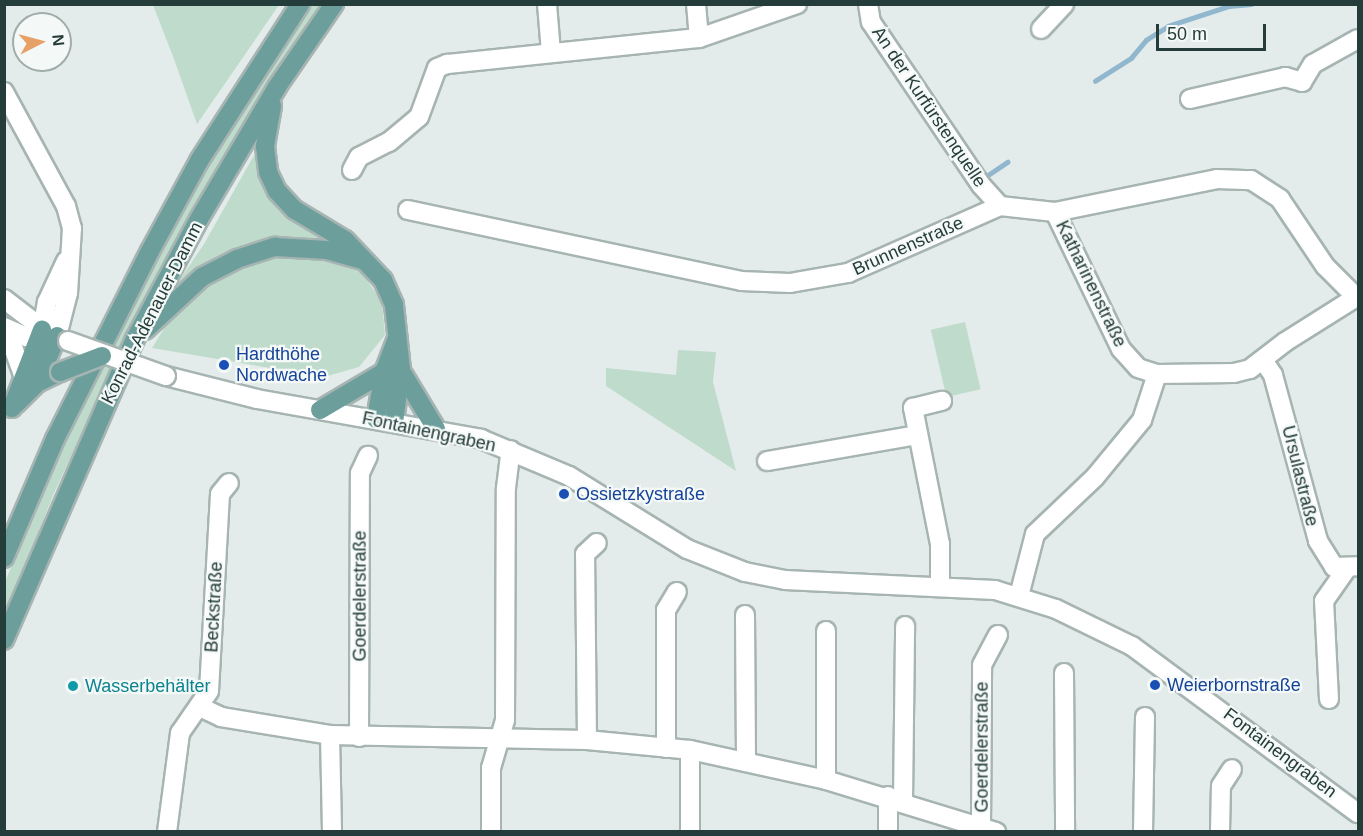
<!DOCTYPE html>
<meta charset="utf-8">
<style>
body{margin:0}
#map{position:relative;width:1363px;height:836px;overflow:hidden;background:#e3ecea;font-family:Helvetica,sans-serif}
div>[style]{position:absolute}
.green>*{inset:0;background:#bedbcc;transform-origin:0 0}
.stream>*{height:4.5px;margin:-2.25px;padding:0 2.25px;transform-origin:2.25px;border-radius:2.25px;background:#90b7cd}
.roads{filter:drop-shadow(2px 0 #a6b4b2) drop-shadow(-2px 0 #a6b4b2) drop-shadow(0 2px #a6b4b2) drop-shadow(0 -2px #a6b4b2)}
.minor>*{height:18px;margin:-9px;padding:0 9px;transform-origin:9px;border-radius:9px;background:#fff}
.major>*{height:18px;margin:-9px;padding:0 9px;transform-origin:9px;border-radius:9px;background:#6c9e9b}
.bridges{filter:drop-shadow(2px 0 #a6b4b2) drop-shadow(-2px 0 #a6b4b2) drop-shadow(0 2px #a6b4b2) drop-shadow(0 -2px #a6b4b2)}
.minor-bridge>*{height:18px;margin:-9px;padding:0 9px;transform-origin:9px;border-radius:9px;background:#fff}
.major-bridge>*{height:18px;margin:-9px;padding:0 9px;transform-origin:9px;border-radius:9px;background:#6c9e9b}
.dots>*{width:16px;height:16px;translate:-50% -50%;box-sizing:border-box;border:3px solid #f4f9f7;border-radius:50%}
span{translate:-50% -50%;white-space:nowrap;text-align:center;line-height:1.15;-webkit-text-stroke:4.5px #f4f9f7;paint-order:stroke}
.street-label{font-size:18px;color:#243c3a}
.transit-label{font-size:18px;color:#164399}
.left{translate:0 -50%;text-align:left}
.culture-label{font-size:18px;color:#0d838f}
.frame{position:absolute;inset:0;border:6px solid #243c3a;pointer-events:none}
.north{position:absolute;left:12px;top:12px;width:60px;height:60px;box-sizing:border-box;background:#f4f9f7;border:2px solid #a1adab;border-radius:50%;rotate:84deg;font-size:16px;font-weight:700;line-height:24px;text-align:center;color:#243c3a}
.north::after{content:'';display:block;margin:auto;width:21px;height:27px;background:#e7a066;clip-path:polygon(50% 0,100% 100%,50% 72%,0 100%)}
.scale{position:absolute;left:1156px;top:24px;width:110px;height:27px;box-sizing:border-box;border:3px solid #243c3a;border-top:0;padding-left:8px;font-size:18px;line-height:21px;white-space:nowrap;color:#243c3a;-webkit-text-stroke:4px #f4f9f7;paint-order:stroke}
</style>
<div id="map">
<div class="green">
<div style="clip-path:polygon(153px 5px,279px 5px,197px 124px,174px 59px)"></div>
<div style="clip-path:polygon(308px 5px,322px 5px,268px 84px,127px 338px,54px 493px,5px 615px,5px 582px,68px 433px,207px 165px)"></div>
<div style="clip-path:polygon(257px 150px,260px 164px,337px 245px,302px 239px,260px 240px,222px 254px,200px 267px,166px 300px,204px 244px)"></div>
<div style="clip-path:polygon(281px 254px,328px 258px,362px 273px,382px 302px,385px 335px,359px 367px,324px 377px,152px 348px,173px 314px,205px 283px,238px 266px)"></div>
<div style="left:965px;top:322px;width:69px;height:35px;rotate:77deg"></div>
<div style="clip-path:polygon(678px 350px,716px 352px,713px 382px,736px 471px,606px 386px,606px 368px,676px 375px)"></div>
</div>
<div class="stream">
<div style="left:1095px;top:81px;width:43px;rotate:-32.6deg"></div>
<div style="left:1131px;top:58px;width:23px;rotate:-50deg"></div>
<div style="left:1146px;top:40px;width:26px;rotate:-32deg"></div>
<div style="left:1168px;top:26px;width:64px;rotate:-18.2deg"></div>
<div style="left:1229px;top:6px;width:22px;rotate:-5deg"></div>
<div style="left:985px;top:177px;width:27px;rotate:-34deg"></div>
</div>
<div class="roads">
<div class="minor">
<div style="left:547px;top:4px;width:49px;rotate:85.3deg"></div>
<div style="left:696px;top:4px;width:34px;rotate:85deg"></div>
<div style="left:868px;top:4px;width:18px;rotate:81deg"></div>
<div style="left:871px;top:22px;width:197px;rotate:56deg"></div>
<div style="left:981px;top:185px;width:28px;rotate:48deg"></div>
<div style="left:1041px;top:29px;width:34px;rotate:-47deg"></div>
<div style="left:4px;top:92px;width:130px;rotate:61.5deg"></div>
<div style="left:66px;top:206px;width:23px;rotate:75deg"></div>
<div style="left:72px;top:228px;width:65px;rotate:93.5deg"></div>
<div style="left:68px;top:293px;width:44px;rotate:104.3deg"></div>
<div style="left:1190px;top:99px;width:98px;rotate:-13deg"></div>
<div style="left:1285px;top:77px;width:18px;rotate:16deg"></div>
<div style="left:1302px;top:82px;width:21px;rotate:-59deg"></div>
<div style="left:1313px;top:64px;width:51px;rotate:-29.1deg"></div>
<div style="left:352px;top:170px;width:15px;rotate:-62deg"></div>
<div style="left:359px;top:157px;width:34px;rotate:-27deg"></div>
<div style="left:389px;top:142px;width:39px;rotate:-40deg"></div>
<div style="left:419px;top:117px;width:52px;rotate:-69.8deg"></div>
<div style="left:437px;top:68px;width:11px;rotate:-22deg"></div>
<div style="left:447px;top:64px;width:253px;rotate:-5.9deg"></div>
<div style="left:699px;top:38px;width:104px;rotate:-19.1deg"></div>
<div style="left:408px;top:210px;width:340px;rotate:12deg"></div>
<div style="left:741px;top:281px;width:49px;rotate:2.3deg"></div>
<div style="left:790px;top:283px;width:59px;rotate:-9.8deg"></div>
<div style="left:848px;top:273px;width:166px;rotate:-23.8deg"></div>
<div style="left:1000px;top:206px;width:55px;rotate:6.2deg"></div>
<div style="left:1055px;top:212px;width:165px;rotate:-11.5deg"></div>
<div style="left:1217px;top:179px;width:34px;rotate:2deg"></div>
<div style="left:1251px;top:180px;width:35px;rotate:33deg"></div>
<div style="left:1280px;top:199px;width:81px;rotate:56.1deg"></div>
<div style="left:1325px;top:266px;width:44px;rotate:45deg"></div>
<div style="left:1055px;top:212px;width:152px;rotate:64.3deg"></div>
<div style="left:1121px;top:349px;width:25px;rotate:48deg"></div>
<div style="left:1138px;top:368px;width:20px;rotate:18deg"></div>
<div style="left:1157px;top:374px;width:77px;rotate:-0.7deg"></div>
<div style="left:1234px;top:373px;width:16px;rotate:-14deg"></div>
<div style="left:1250px;top:369px;width:44px;rotate:-37.6deg"></div>
<div style="left:1285px;top:342px;width:86px;rotate:-32.2deg"></div>
<div style="left:4px;top:299px;width:54px;rotate:37.5deg"></div>
<div style="left:4px;top:327px;width:24px;rotate:24deg"></div>
<div style="left:26px;top:337px;width:17px;rotate:-24deg"></div>
<div style="left:42px;top:330px;width:28px;rotate:-80deg"></div>
<div style="left:47px;top:302px;width:45px;rotate:-65.1deg"></div>
<div style="left:4px;top:338px;width:16px;rotate:50deg"></div>
<div style="left:14px;top:350px;width:27px;rotate:70deg"></div>
<div style="left:1263px;top:360px;width:18px;rotate:56deg"></div>
<div style="left:1273px;top:375px;width:172px;rotate:74.8deg"></div>
<div style="left:1318px;top:541px;width:31px;rotate:58deg"></div>
<div style="left:1334px;top:567px;width:24px;rotate:-2deg"></div>
<div style="left:166px;top:376px;width:94px;rotate:14.2deg"></div>
<div style="left:257px;top:399px;width:228px;rotate:10.1deg"></div>
<div style="left:481px;top:439px;width:95px;rotate:22.8deg"></div>
<div style="left:569px;top:476px;width:139px;rotate:31.7deg"></div>
<div style="left:687px;top:549px;width:62px;rotate:21.6deg"></div>
<div style="left:745px;top:572px;width:41px;rotate:11.3deg"></div>
<div style="left:785px;top:580px;width:210px;rotate:2.7deg"></div>
<div style="left:995px;top:590px;width:64px;rotate:17.3deg"></div>
<div style="left:1056px;top:609px;width:85px;rotate:26deg"></div>
<div style="left:1132px;top:646px;width:281px;rotate:36.5deg"></div>
<div style="left:767px;top:461px;width:153px;rotate:-9.8deg"></div>
<div style="left:940px;top:585px;width:41px;rotate:-90deg"></div>
<div style="left:940px;top:544px;width:139px;rotate:-101.2deg"></div>
<div style="left:913px;top:408px;width:30px;rotate:-14deg"></div>
<div style="left:1019px;top:596px;width:64px;rotate:-75.5deg"></div>
<div style="left:1035px;top:534px;width:83px;rotate:-43.5deg"></div>
<div style="left:1095px;top:477px;width:74px;rotate:-50.5deg"></div>
<div style="left:1142px;top:420px;width:48px;rotate:-71.9deg"></div>
<div style="left:745px;top:615px;width:147px;rotate:89.6deg"></div>
<div style="left:826px;top:631px;width:149px;rotate:90deg"></div>
<div style="left:1064px;top:673px;width:159px;rotate:89.6deg"></div>
<div style="left:1329px;top:699px;width:98px;rotate:-92.9deg"></div>
<div style="left:1324px;top:601px;width:39px;rotate:-55deg"></div>
<div style="left:200px;top:707px;width:23px;rotate:25deg"></div>
<div style="left:221px;top:717px;width:110px;rotate:9.4deg"></div>
<div style="left:330px;top:735px;width:257px;rotate:1.1deg"></div>
<div style="left:587px;top:740px;width:103px;rotate:5.5deg"></div>
<div style="left:690px;top:750px;width:139px;rotate:12.4deg"></div>
<div style="left:826px;top:780px;width:178px;rotate:17deg"></div>
<div style="left:330px;top:735px;width:97px;rotate:88.8deg"></div>
<div style="left:359px;top:737px;width:264px;rotate:-89.8deg"></div>
<div style="left:360px;top:473px;width:19px;rotate:-65deg"></div>
<div style="left:587px;top:740px;width:186px;rotate:-90.6deg"></div>
<div style="left:585px;top:554px;width:16px;rotate:-43deg"></div>
<div style="left:666px;top:748px;width:138px;rotate:-90deg"></div>
<div style="left:666px;top:610px;width:21px;rotate:-59deg"></div>
<div style="left:888px;top:796px;width:36px;rotate:90deg"></div>
<div style="left:903px;top:800px;width:174px;rotate:-89.3deg"></div>
<div style="left:981px;top:826px;width:161px;rotate:-89.6deg"></div>
<div style="left:982px;top:665px;width:34px;rotate:-62deg"></div>
<div style="left:167px;top:832px;width:100px;rotate:-82.5deg"></div>
<div style="left:180px;top:733px;width:51px;rotate:-55.4deg"></div>
<div style="left:209px;top:691px;width:197px;rotate:-86.8deg"></div>
<div style="left:220px;top:494px;width:14px;rotate:-51deg"></div>
<div style="left:491px;top:832px;width:64px;rotate:-90deg"></div>
<div style="left:491px;top:768px;width:50px;rotate:-73.7deg"></div>
<div style="left:505px;top:720px;width:232px;rotate:-89.8deg"></div>
<div style="left:506px;top:488px;width:38px;rotate:-83deg"></div>
<div style="left:690px;top:832px;width:82px;rotate:-90deg"></div>
<div style="left:1143px;top:832px;width:115px;rotate:-89deg"></div>
<div style="left:1220px;top:832px;width:46px;rotate:-88.8deg"></div>
<div style="left:1221px;top:786px;width:20px;rotate:-57deg"></div>
</div>
<div class="major">
<div style="left:272px;top:106px;width:41px;rotate:99.9deg"></div>
<div style="left:265px;top:146px;width:26px;rotate:83deg"></div>
<div style="left:268px;top:172px;width:21px;rotate:65deg"></div>
<div style="left:277px;top:191px;width:26px;rotate:47deg"></div>
<div style="left:295px;top:210px;width:58px;rotate:31deg"></div>
<div style="left:345px;top:240px;width:55px;rotate:46.5deg"></div>
<div style="left:383px;top:280px;width:27px;rotate:66deg"></div>
<div style="left:394px;top:305px;width:64px;rotate:83.8deg"></div>
<div style="left:401px;top:369px;width:53px;rotate:97.5deg"></div>
<div style="left:145px;top:330px;width:78px;rotate:-42.9deg"></div>
<div style="left:202px;top:277px;width:39px;rotate:-27deg"></div>
<div style="left:237px;top:259px;width:40px;rotate:-18deg"></div>
<div style="left:275px;top:247px;width:52px;rotate:3.3deg"></div>
<div style="left:327px;top:250px;width:36px;rotate:16deg"></div>
<div style="left:401px;top:371px;width:68px;rotate:58.9deg"></div>
<div style="left:37px;top:383px;width:51px;rotate:-66.9deg"></div>
<div style="left:16px;top:404px;width:30px;rotate:-45deg"></div>
<div style="left:37px;top:383px;width:25px;rotate:-26deg"></div>
<div style="left:12px;top:408px;width:84px;rotate:-69deg"></div>
<div style="left:320px;top:410px;width:74px;rotate:-30.7deg"></div>
<div style="left:376px;top:419px;width:48px;rotate:-80.3deg"></div>
<div style="left:384px;top:372px;width:34px;rotate:-69deg"></div>
<div style="left:4px;top:558px;width:129px;rotate:-66.8deg"></div>
<div style="left:55px;top:439px;width:211px;rotate:-63.2deg"></div>
<div style="left:150px;top:251px;width:102px;rotate:-61.4deg"></div>
<div style="left:199px;top:161px;width:187px;rotate:-57.2deg"></div>
<div style="left:4px;top:640px;width:328px;rotate:-66.5deg"></div>
<div style="left:135px;top:339px;width:136px;rotate:-61.9deg"></div>
<div style="left:199px;top:219px;width:153px;rotate:-59.4deg"></div>
<div style="left:277px;top:87px;width:101px;rotate:-55.5deg"></div>
</div>
</div>
<div class="bridges">
<div class="minor-bridge">
<div style="left:68px;top:341px;width:104px;rotate:19.7deg"></div>
</div>
<div class="major-bridge">
<div style="left:60px;top:372px;width:45px;rotate:-20.9deg"></div>
</div>
</div>
<div class="dots">
<div style="left:224px;top:365px;background:#1a4fb4"></div>
<div style="left:564px;top:494px;background:#1a4fb4"></div>
<div style="left:1155px;top:685px;background:#1a4fb4"></div>
<div style="left:73px;top:686px;background:#0f9aa8"></div>
</div>
<div class="street-label">
<span style="left:929px;top:107px;rotate:56deg">An der Kurfürstenquelle</span>
<span style="left:908px;top:246px;rotate:-24deg">Brunnenstraße</span>
<span style="left:1091px;top:284px;rotate:64deg">Katharinenstraße</span>
<span style="left:152px;top:313px;rotate:-63deg">Konrad-Adenauer-Damm</span>
<span style="left:429px;top:432px;rotate:12deg">Fontainengraben</span>
<span style="left:1300px;top:476px;rotate:76deg">Ursulastraße</span>
<span style="left:360px;top:596px;rotate:-90deg">Goerdelerstraße</span>
<span style="left:214px;top:607px;rotate:-87deg">Beckstraße</span>
<span style="left:982px;top:747px;rotate:-90deg">Goerdelerstraße</span>
<span style="left:1280px;top:753px;rotate:37deg">Fontainengraben</span>
</div>
<div class="transit-label">
<span class="left" style="left:236px;top:365px">Hardthöhe<br>Nordwache</span>
<span class="left" style="left:576px;top:494px">Ossietzkystraße</span>
<span class="left" style="left:1167px;top:685px">Weierbornstraße</span>
</div>
<div class="culture-label">
<span class="left" style="left:85px;top:686px">Wasserbehälter</span>
</div>
<div class="frame"></div>
<div class="north">N</div>
<div class="scale">50 m</div>
</div>
